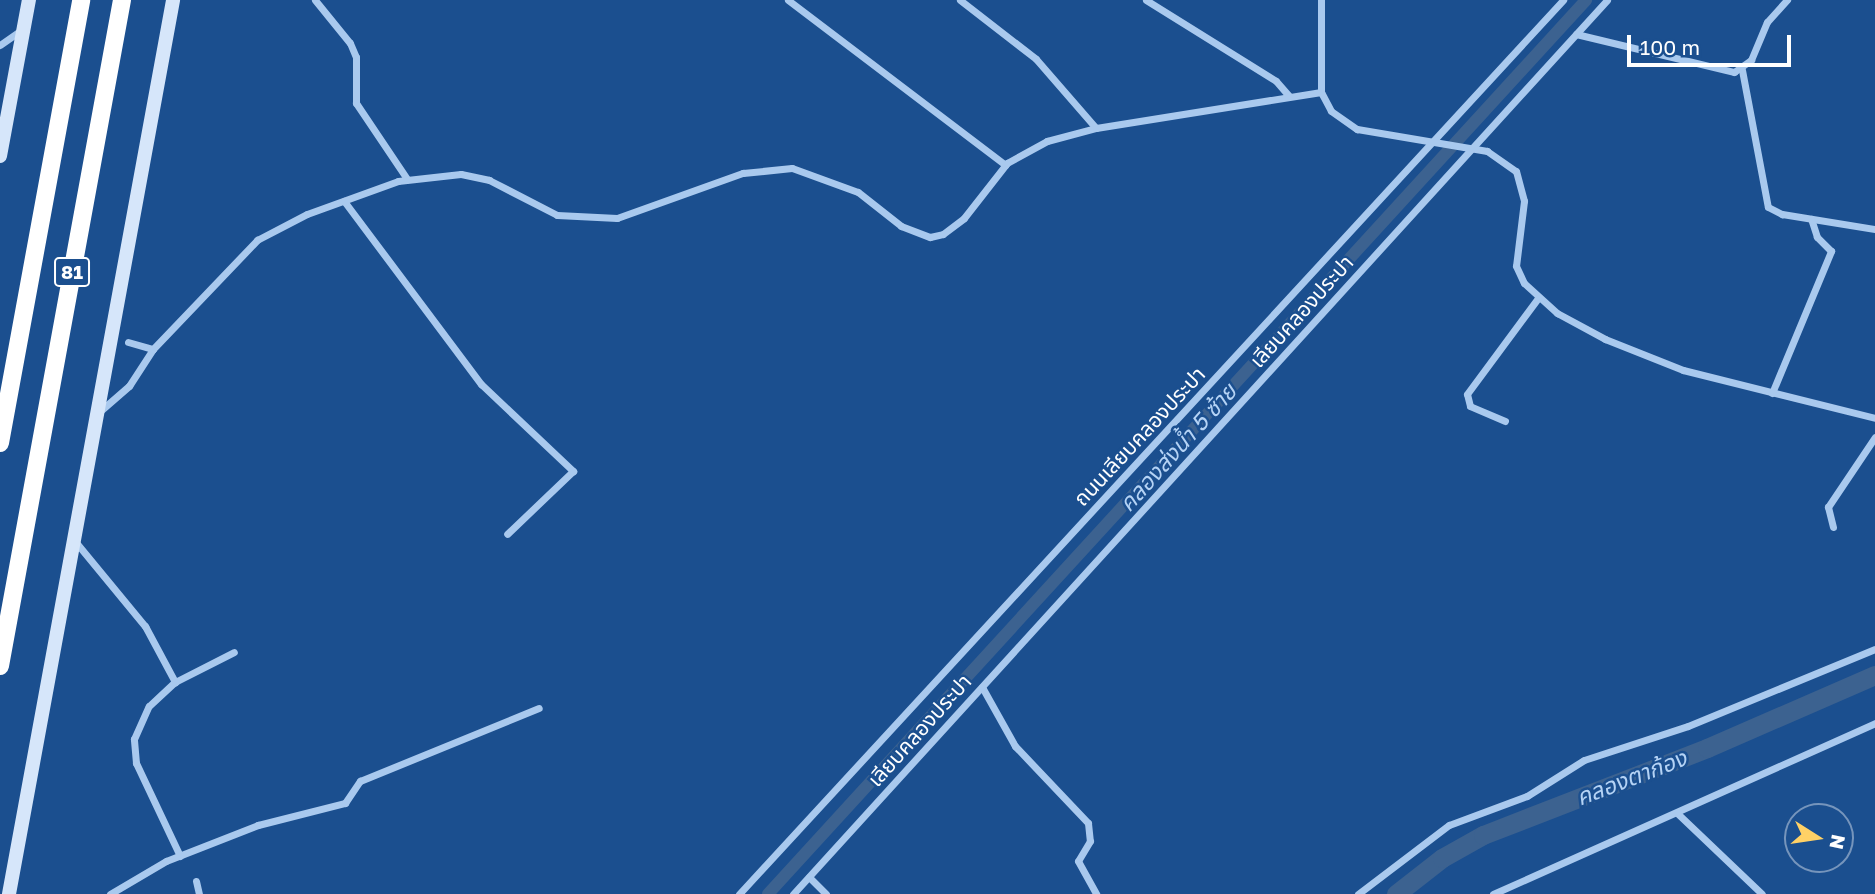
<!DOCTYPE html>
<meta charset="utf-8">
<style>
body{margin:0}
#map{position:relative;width:1875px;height:894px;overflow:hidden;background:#1b4f8f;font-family:"Golos Text","Noto Sans Thai",sans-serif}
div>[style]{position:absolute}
.canal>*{height:12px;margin:-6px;padding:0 6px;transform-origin:6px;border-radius:6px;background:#3c6290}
.river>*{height:19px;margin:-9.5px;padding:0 9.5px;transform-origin:9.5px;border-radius:9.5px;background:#3c6290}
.minor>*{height:7px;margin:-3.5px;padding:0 3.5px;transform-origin:3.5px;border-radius:3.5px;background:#a9c9ee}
.secondary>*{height:14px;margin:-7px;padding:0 7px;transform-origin:7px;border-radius:7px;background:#d6e6fa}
.motorway>*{height:18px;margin:-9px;padding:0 9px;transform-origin:9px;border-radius:9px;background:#fff}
span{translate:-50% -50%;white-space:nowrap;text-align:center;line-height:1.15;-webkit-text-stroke:5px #1b4f8f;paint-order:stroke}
.shield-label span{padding:2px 5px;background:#1b4f8f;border:2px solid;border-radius:5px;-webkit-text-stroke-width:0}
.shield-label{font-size:19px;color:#fff;font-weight:700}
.street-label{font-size:21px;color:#fff}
.water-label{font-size:23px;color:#b5d3f5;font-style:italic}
.north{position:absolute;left:1784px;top:803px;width:70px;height:70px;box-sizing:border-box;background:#1b4f8f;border:2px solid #7695bc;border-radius:50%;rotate:102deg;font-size:19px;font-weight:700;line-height:28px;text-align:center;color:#fff}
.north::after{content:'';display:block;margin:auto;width:24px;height:32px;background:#ffd166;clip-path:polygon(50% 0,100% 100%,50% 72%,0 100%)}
.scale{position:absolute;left:1627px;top:35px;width:164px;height:32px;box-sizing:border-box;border:4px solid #fff;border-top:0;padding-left:9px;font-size:21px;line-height:24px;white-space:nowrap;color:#fff;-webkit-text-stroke:5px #1b4f8f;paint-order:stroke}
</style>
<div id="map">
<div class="canal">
<div style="left:768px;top:894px;width:1212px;rotate:-47.54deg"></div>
</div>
<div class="river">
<div style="left:1396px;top:894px;width:58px;rotate:-38deg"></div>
<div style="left:1442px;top:858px;width:47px;rotate:-29.3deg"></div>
<div style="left:1483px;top:835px;width:240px;rotate:-21.2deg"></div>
<div style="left:1707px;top:748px;width:183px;rotate:-23.5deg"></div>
</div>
<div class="minor">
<div style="left:315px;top:0;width:55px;rotate:50.9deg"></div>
<div style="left:350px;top:43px;width:15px;rotate:67deg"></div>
<div style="left:356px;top:57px;width:46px;rotate:90deg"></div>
<div style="left:356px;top:103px;width:92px;rotate:56.1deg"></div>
<div style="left:788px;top:0;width:273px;rotate:37.2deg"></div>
<div style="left:960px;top:0;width:96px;rotate:37.8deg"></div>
<div style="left:1036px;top:59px;width:91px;rotate:49deg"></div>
<div style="left:1146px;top:0;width:153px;rotate:31.9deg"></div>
<div style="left:1276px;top:81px;width:20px;rotate:49deg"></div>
<div style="left:1321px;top:0;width:92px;rotate:90deg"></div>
<div style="left:1321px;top:92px;width:21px;rotate:62deg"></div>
<div style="left:1331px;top:111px;width:32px;rotate:35deg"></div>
<div style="left:1357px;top:129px;width:132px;rotate:9.6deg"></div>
<div style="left:1487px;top:151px;width:35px;rotate:35deg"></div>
<div style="left:1516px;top:171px;width:31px;rotate:75deg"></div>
<div style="left:1524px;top:201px;width:65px;rotate:97deg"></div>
<div style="left:1516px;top:266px;width:19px;rotate:65deg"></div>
<div style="left:1524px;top:283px;width:45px;rotate:42.3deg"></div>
<div style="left:1557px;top:313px;width:55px;rotate:28.4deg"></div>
<div style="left:1605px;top:339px;width:84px;rotate:21.7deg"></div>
<div style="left:1683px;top:370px;width:198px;rotate:14deg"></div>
<div style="left:1576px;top:34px;width:163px;rotate:13.5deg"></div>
<div style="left:1734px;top:72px;width:21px;rotate:-35deg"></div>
<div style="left:1751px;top:60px;width:41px;rotate:-67.2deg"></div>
<div style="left:1767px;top:22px;width:30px;rotate:-48deg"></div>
<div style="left:0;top:45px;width:28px;rotate:-35deg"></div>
<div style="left:1742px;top:70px;width:139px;rotate:79.3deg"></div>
<div style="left:1768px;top:207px;width:16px;rotate:27deg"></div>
<div style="left:1782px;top:214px;width:94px;rotate:9.2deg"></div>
<div style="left:344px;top:201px;width:229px;rotate:53.2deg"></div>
<div style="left:481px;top:384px;width:127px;rotate:43.4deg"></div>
<div style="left:573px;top:471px;width:91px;rotate:136.3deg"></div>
<div style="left:128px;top:342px;width:26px;rotate:16deg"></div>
<div style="left:1772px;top:393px;width:154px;rotate:-67.4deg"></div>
<div style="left:1831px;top:251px;width:20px;rotate:-135deg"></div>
<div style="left:1817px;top:237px;width:19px;rotate:-108deg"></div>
<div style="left:99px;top:412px;width:40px;rotate:-41deg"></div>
<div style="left:129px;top:386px;width:44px;rotate:-57deg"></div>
<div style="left:153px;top:349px;width:151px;rotate:-46.3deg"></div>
<div style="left:257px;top:240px;width:56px;rotate:-27.5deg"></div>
<div style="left:307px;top:214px;width:97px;rotate:-19.9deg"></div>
<div style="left:398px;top:181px;width:63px;rotate:-6.3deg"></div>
<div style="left:461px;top:174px;width:29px;rotate:12deg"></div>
<div style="left:489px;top:180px;width:76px;rotate:27.2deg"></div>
<div style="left:557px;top:215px;width:60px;rotate:2.9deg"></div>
<div style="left:617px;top:218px;width:134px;rotate:-19.7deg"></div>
<div style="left:743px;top:173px;width:49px;rotate:-5.8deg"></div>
<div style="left:792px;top:168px;width:70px;rotate:20deg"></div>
<div style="left:858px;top:192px;width:55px;rotate:38.3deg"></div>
<div style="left:901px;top:226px;width:31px;rotate:21deg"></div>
<div style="left:930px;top:237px;width:13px;rotate:-13deg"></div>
<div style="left:943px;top:234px;width:26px;rotate:-37deg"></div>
<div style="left:964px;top:218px;width:70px;rotate:-52deg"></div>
<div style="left:1007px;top:163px;width:46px;rotate:-28.8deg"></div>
<div style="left:1047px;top:141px;width:51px;rotate:-14.9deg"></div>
<div style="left:1096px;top:128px;width:228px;rotate:-9.1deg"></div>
<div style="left:1505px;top:421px;width:38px;rotate:-157deg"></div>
<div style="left:1470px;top:406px;width:12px;rotate:-104deg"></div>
<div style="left:1467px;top:394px;width:119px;rotate:-53.5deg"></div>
<div style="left:1833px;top:527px;width:21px;rotate:-104deg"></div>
<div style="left:1828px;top:507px;width:84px;rotate:-56.1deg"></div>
<div style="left:74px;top:540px;width:112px;rotate:50.5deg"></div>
<div style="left:145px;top:626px;width:64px;rotate:61.8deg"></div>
<div style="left:982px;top:687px;width:68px;rotate:60.8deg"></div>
<div style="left:1015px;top:746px;width:106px;rotate:46.5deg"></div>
<div style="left:1088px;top:823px;width:18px;rotate:84deg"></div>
<div style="left:1090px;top:841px;width:23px;rotate:121deg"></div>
<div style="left:1078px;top:861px;width:38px;rotate:61deg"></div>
<div style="left:1677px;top:813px;width:117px;rotate:43.6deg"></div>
<div style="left:180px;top:856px;width:103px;rotate:-115.3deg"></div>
<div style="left:136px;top:763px;width:24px;rotate:-95deg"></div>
<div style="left:134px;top:739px;width:36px;rotate:-66deg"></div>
<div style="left:149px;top:706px;width:35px;rotate:-43deg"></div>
<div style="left:175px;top:682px;width:66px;rotate:-27deg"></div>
<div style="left:809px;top:877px;width:24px;rotate:45deg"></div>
<div style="left:196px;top:881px;width:13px;rotate:77deg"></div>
<div style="left:110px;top:894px;width:65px;rotate:-30.5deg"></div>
<div style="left:166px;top:861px;width:99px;rotate:-21.4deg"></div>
<div style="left:258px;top:825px;width:90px;rotate:-14.2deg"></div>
<div style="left:345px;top:803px;width:27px;rotate:-56deg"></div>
<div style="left:360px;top:781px;width:193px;rotate:-22.2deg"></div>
<div style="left:739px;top:894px;width:1216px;rotate:-47.33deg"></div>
<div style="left:793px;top:894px;width:1209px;rotate:-47.68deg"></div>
<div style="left:1358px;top:894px;width:114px;rotate:-37.2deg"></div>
<div style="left:1449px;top:825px;width:83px;rotate:-20.4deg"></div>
<div style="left:1527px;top:796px;width:67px;rotate:-32.3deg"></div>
<div style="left:1584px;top:760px;width:109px;rotate:-18.1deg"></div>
<div style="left:1688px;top:726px;width:202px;rotate:-22.4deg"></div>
<div style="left:1493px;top:894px;width:419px;rotate:-24.1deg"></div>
</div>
<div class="secondary">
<div style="left:0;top:156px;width:159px;rotate:-79.5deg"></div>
<div style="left:9px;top:894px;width:909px;rotate:-79.6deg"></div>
</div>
<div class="motorway">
<div style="left:0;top:443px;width:450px;rotate:-79.6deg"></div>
<div style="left:0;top:666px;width:677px;rotate:-79.62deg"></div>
</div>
<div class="shield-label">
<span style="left:72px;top:272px">81</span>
</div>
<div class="street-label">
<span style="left:1301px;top:311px;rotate:-48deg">เลียบคลองประปา</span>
<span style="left:1139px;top:436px;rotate:-47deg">ถนนเลียบคลองประปา</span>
<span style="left:919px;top:730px;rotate:-48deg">เลียบคลองประปา</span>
</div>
<div class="water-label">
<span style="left:1177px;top:447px;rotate:-48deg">คลองส่งน้ำ 5 ซ้าย</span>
<span style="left:1631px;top:777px;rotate:-21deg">คลองตาก้อง</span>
</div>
<div class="north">N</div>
<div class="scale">100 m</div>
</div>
